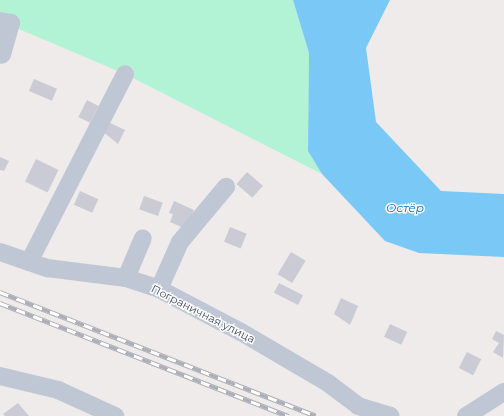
<!DOCTYPE html>
<meta charset="utf-8">
<style>
body{margin:0}
#map{position:relative;width:504px;height:416px;overflow:hidden;background:#eeebea;font-family:Montserrat,sans-serif}
div>[style]{position:absolute}
.green>*{inset:0;background:#b2f3d5}
.water>*{inset:0;background:#7ac8f5}
.building>*{inset:0;background:#cacbd4;transform-origin:0 0}
.minor>*{height:18px;margin:-9px;padding:0 9px;transform-origin:9px;border-radius:9px;background:#bfc7d5}
.rail>*{height:4.5px;margin-top:-2.25px;transform-origin:0;background:repeating-linear-gradient(90deg,#fff 0 9px,#acafb7 0 18px);box-sizing:border-box;border-block:1px solid #acafb7}
span{translate:-50% -50%;white-space:nowrap;text-align:center;line-height:1.15;-webkit-text-stroke:3px #fff;paint-order:stroke}
.street-label{font-size:11px;color:#424b5a}
.water-label{font-size:12px;color:#006faf;font-style:italic}
</style>
<div id="map">
<div class="green">
<div style="clip-path:polygon(0 0,293px 0,309px 53px,308px 151px,322px 174px,125px 74px,0 21px)"></div>
</div>
<div class="water">
<div style="clip-path:polygon(293px 0,390px 0,366px 48px,376px 122px,441px 191px,504px 194px,504px 257px,419px 253px,385px 241px,322px 174px,308px 151px,309px 53px)"></div>
</div>
<div class="building">
<div style="left:34px;top:79px;width:25px;height:13px;rotate:23deg"></div>
<div style="left:87px;top:100px;width:13px;height:19px;rotate:27deg"></div>
<div style="clip-path:polygon(106px 121px,125px 130px,118px 144px,102px 131px)"></div>
<div style="clip-path:polygon(0 157px,9px 161px,4px 171px,0 170px)"></div>
<div style="left:36px;top:159px;width:25px;height:25px;rotate:26deg"></div>
<div style="left:247px;top:172px;width:21px;height:16px;rotate:41deg"></div>
<div style="left:80px;top:191px;width:20px;height:15px;rotate:24deg"></div>
<div style="left:144px;top:196px;width:20px;height:14px;rotate:20deg"></div>
<div style="clip-path:polygon(174px 201px,194px 210px,186px 229px,170px 222px,173px 214px,169px 213px)"></div>
<div style="left:230px;top:227px;width:18px;height:16px;rotate:22deg"></div>
<div style="left:291px;top:252px;width:17px;height:26px;rotate:31deg"></div>
<div style="left:279px;top:283px;width:27px;height:11px;rotate:27deg"></div>
<div style="clip-path:polygon(341px 298px,358px 306px,350px 325px,334px 314px)"></div>
<div style="left:390px;top:324px;width:19px;height:14px;rotate:25deg"></div>
<div style="clip-path:polygon(496px 331px,504px 335px,503px 358px,493px 352px,499px 343px,492px 339px)"></div>
<div style="left:467px;top:352px;width:16px;height:18px;rotate:27deg"></div>
<div style="clip-path:polygon(18px 403px,29px 416px,5px 416px,3px 414px)"></div>
</div>
<div class="minor">
<div style="left:0;top:21px;width:11px;rotate:10deg"></div>
<div style="left:11px;top:23px;width:33px;rotate:106deg"></div>
<div style="left:0;top:252px;width:50px;rotate:18.8deg"></div>
<div style="left:47px;top:268px;width:80px;rotate:7.2deg"></div>
<div style="left:126px;top:278px;width:35px;rotate:18deg"></div>
<div style="left:159px;top:289px;width:93px;rotate:27.7deg"></div>
<div style="left:241px;top:332px;width:101px;rotate:30.4deg"></div>
<div style="left:328px;top:383px;width:38px;rotate:37deg"></div>
<div style="left:358px;top:406px;width:34px;rotate:17deg"></div>
<div style="left:29px;top:262px;width:211px;rotate:-62.9deg"></div>
<div style="left:126px;top:278px;width:43px;rotate:-67deg"></div>
<div style="left:159px;top:289px;width:51px;rotate:-65.9deg"></div>
<div style="left:180px;top:242px;width:72px;rotate:-50.1deg"></div>
<div style="left:0;top:376px;width:60px;rotate:13.6deg"></div>
<div style="left:58px;top:390px;width:63px;rotate:24.5deg"></div>
<div style="left:466px;top:416px;width:45px;rotate:-32.3deg"></div>
</div>
<div class="rail">
<div style="left:0;top:292px;width:339px;rotate:21.4deg"></div>
<div style="left:0;top:303px;width:310px;rotate:21.4deg"></div>
</div>
<div class="street-label">
<span style="left:203px;top:314px;rotate:27deg">Пограничная улица</span>
</div>
<div class="water-label">
<span style="left:405px;top:208px">Остёр</span>
</div>
</div>
